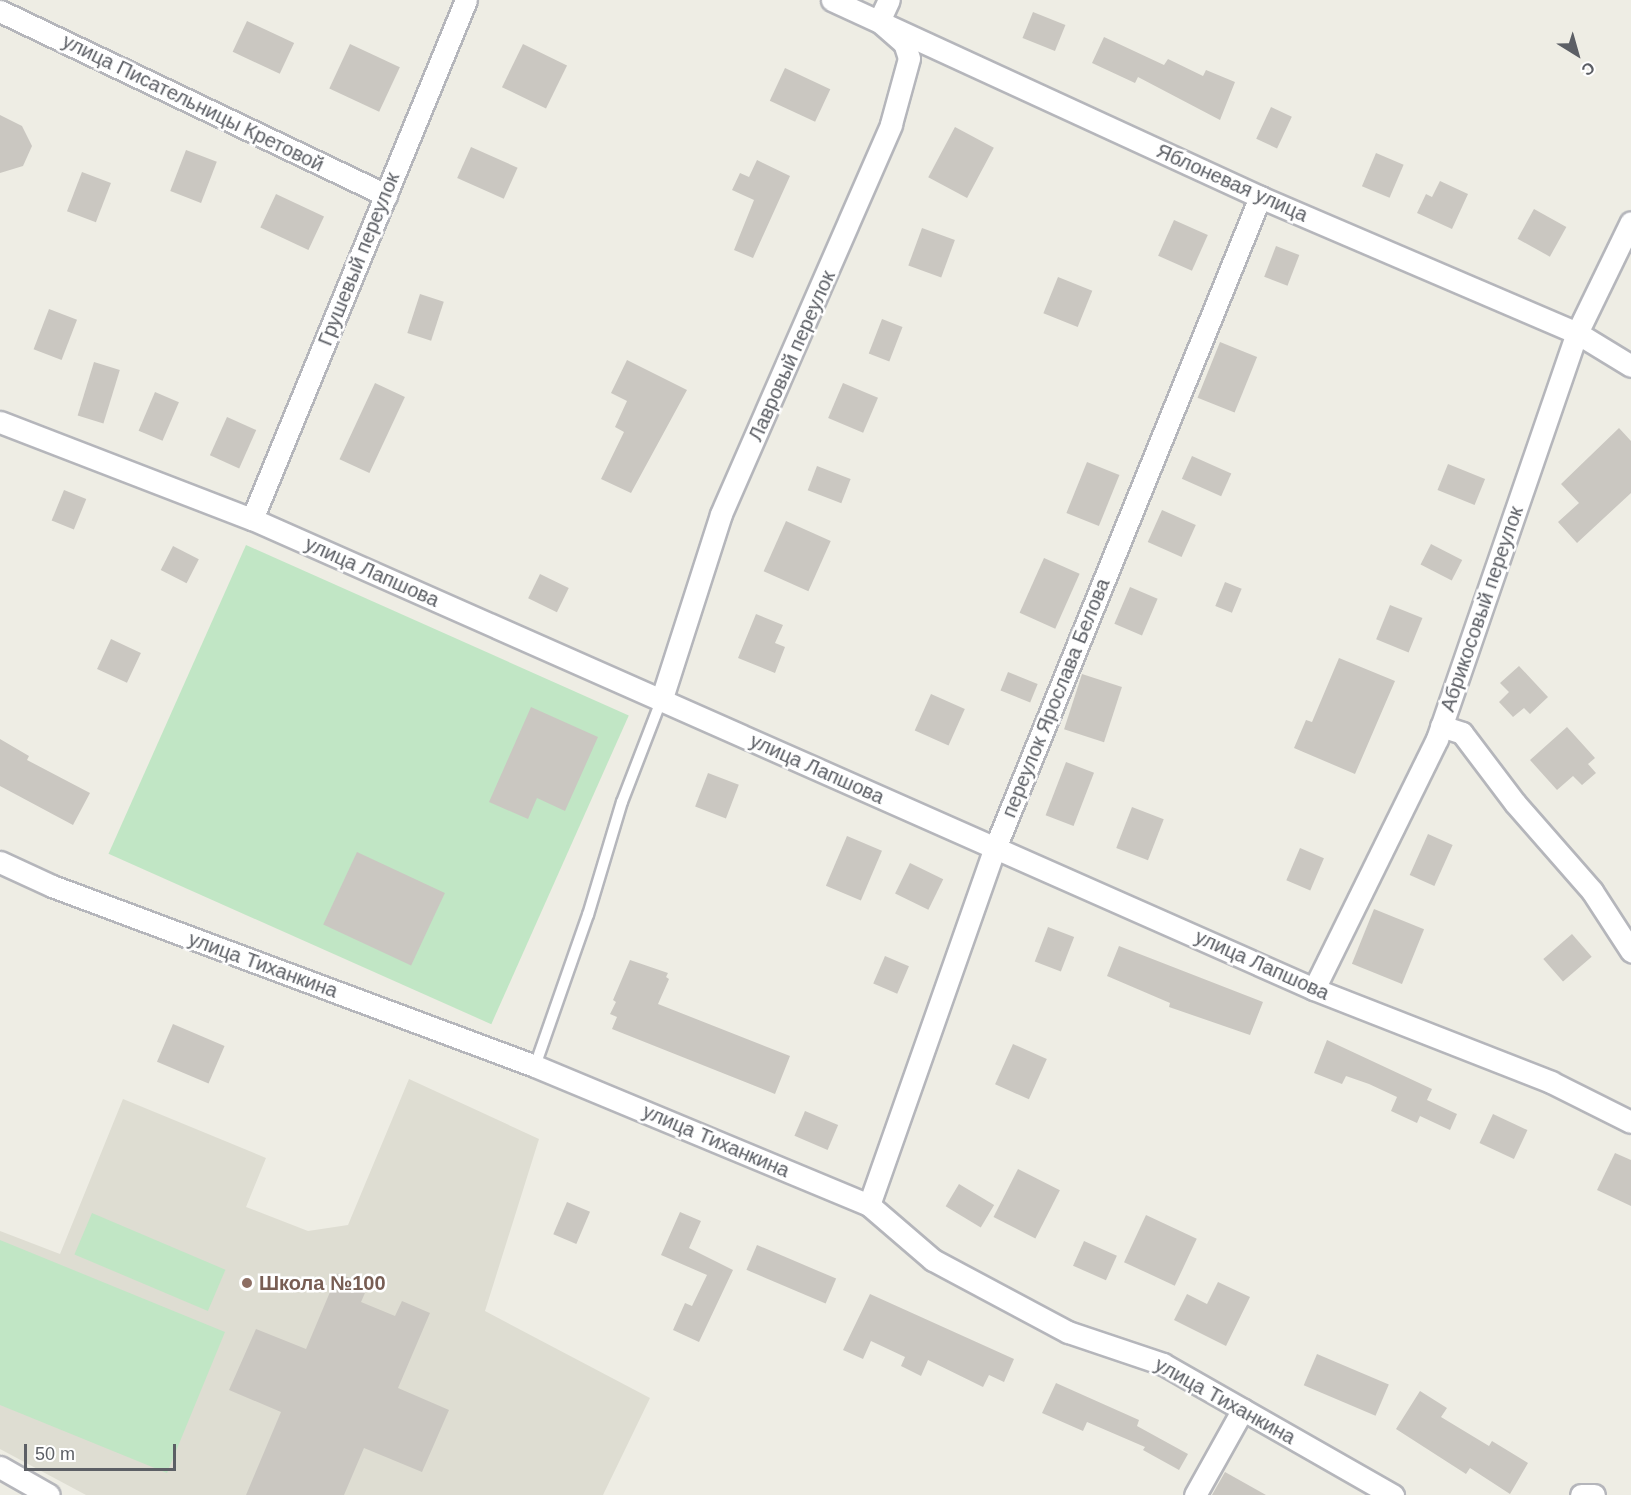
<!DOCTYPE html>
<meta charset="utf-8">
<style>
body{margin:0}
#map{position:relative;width:1631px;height:1495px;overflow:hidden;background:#eeede4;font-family:Arial,sans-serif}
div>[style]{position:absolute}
.education>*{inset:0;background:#deddd2}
.green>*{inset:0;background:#c1e6c5;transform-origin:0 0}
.building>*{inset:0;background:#cac7c1;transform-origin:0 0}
.roads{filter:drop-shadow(2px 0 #b5b6bb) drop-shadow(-2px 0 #b5b6bb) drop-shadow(0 2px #b5b6bb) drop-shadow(0 -2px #b5b6bb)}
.service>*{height:10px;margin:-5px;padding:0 5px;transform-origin:5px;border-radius:5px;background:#fff}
.minor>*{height:21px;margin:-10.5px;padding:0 10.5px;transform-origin:10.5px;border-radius:10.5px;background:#fff}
.dots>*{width:16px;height:16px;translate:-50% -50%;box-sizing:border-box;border:3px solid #fff;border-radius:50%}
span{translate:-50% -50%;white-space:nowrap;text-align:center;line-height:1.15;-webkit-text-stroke:5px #fff;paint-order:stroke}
.street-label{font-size:20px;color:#5c5f65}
.education-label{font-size:20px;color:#785e54;font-weight:700}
.left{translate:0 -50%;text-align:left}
.north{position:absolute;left:1547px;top:24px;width:60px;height:60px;-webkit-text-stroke:4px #fff;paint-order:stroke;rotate:143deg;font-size:16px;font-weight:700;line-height:24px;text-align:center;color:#5c5f65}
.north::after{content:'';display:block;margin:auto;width:21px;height:27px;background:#5c5f65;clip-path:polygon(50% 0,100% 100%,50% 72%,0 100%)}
.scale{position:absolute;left:24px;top:1444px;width:152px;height:27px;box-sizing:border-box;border:3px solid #5c5f65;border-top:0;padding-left:8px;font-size:18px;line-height:21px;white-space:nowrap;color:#5c5f65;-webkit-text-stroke:4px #fff;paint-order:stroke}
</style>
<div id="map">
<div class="education">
<div style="clip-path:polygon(409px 1079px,539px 1139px,485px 1311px,650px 1398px,603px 1495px,86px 1495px,0 1449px,0 1231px,60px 1254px,123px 1099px,266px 1158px,246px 1207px,308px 1231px,348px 1225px)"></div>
</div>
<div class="green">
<div style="left:246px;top:545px;width:419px;height:338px;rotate:24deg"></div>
<div style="left:92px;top:1213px;width:145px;height:45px;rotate:23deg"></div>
<div style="clip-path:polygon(0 1240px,225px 1332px,167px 1473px,0 1405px)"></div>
</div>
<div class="building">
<div style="left:1033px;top:12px;width:35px;height:28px;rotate:22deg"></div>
<div style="left:247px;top:21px;width:52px;height:34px;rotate:25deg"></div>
<div style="clip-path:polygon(1104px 37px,1164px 65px,1168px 59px,1203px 76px,1206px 70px,1235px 82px,1220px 120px,1138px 77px,1135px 83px,1092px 63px)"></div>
<div style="left:350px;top:44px;width:55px;height:49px;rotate:25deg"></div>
<div style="left:523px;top:44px;width:49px;height:48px;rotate:26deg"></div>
<div style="left:785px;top:68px;width:50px;height:36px;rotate:25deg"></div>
<div style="left:1271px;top:107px;width:23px;height:35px;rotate:25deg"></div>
<div style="clip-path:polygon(0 115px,22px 126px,32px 146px,23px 166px,0 173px)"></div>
<div style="left:955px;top:127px;width:44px;height:57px;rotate:28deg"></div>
<div style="left:471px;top:147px;width:51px;height:34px;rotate:24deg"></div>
<div style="left:186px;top:150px;width:33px;height:44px;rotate:21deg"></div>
<div style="left:1376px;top:153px;width:30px;height:36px;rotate:23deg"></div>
<div style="clip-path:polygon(757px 160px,790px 176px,753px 258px,734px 250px,754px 200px,732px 190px,740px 173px,749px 177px)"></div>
<div style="left:82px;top:172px;width:31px;height:42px;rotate:21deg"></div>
<div style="clip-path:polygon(1440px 181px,1468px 194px,1452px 229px,1417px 213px,1426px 194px,1432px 197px)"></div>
<div style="left:276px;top:194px;width:53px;height:37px;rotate:25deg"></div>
<div style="left:1534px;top:209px;width:37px;height:34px;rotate:29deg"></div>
<div style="left:1174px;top:220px;width:37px;height:39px;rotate:24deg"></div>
<div style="left:922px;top:228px;width:35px;height:40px;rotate:20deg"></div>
<div style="left:1276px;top:246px;width:25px;height:33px;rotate:21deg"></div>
<div style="left:1058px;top:277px;width:37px;height:39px;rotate:22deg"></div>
<div style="left:420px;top:294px;width:25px;height:41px;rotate:18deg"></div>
<div style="left:49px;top:309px;width:30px;height:43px;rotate:21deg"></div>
<div style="left:882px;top:319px;width:22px;height:37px;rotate:21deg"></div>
<div style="left:1220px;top:342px;width:40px;height:60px;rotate:22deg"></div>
<div style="clip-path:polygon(627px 360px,687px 390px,631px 493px,601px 479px,624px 432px,615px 427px,627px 401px,611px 393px)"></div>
<div style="left:94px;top:362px;width:27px;height:56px;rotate:17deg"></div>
<div style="left:375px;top:383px;width:33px;height:84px;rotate:25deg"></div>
<div style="left:843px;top:383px;width:38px;height:38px;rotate:23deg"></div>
<div style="left:155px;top:392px;width:26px;height:42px;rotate:23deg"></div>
<div style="left:227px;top:417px;width:32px;height:42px;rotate:24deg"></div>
<div style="clip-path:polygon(1619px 428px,1631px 441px,1631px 493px,1577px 543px,1558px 522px,1579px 503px,1561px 484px)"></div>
<div style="left:1192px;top:456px;width:43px;height:25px;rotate:24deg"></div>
<div style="left:1087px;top:462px;width:35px;height:55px;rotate:22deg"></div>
<div style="left:1448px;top:464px;width:40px;height:28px;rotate:22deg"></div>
<div style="left:817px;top:466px;width:36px;height:26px;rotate:21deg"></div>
<div style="left:64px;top:490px;width:24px;height:33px;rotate:22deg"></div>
<div style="left:1162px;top:510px;width:37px;height:35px;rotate:24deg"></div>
<div style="left:786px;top:521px;width:49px;height:55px;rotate:24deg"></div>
<div style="left:1431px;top:544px;width:35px;height:23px;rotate:27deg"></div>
<div style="left:173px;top:546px;width:29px;height:27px;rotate:27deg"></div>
<div style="left:1044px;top:558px;width:39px;height:60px;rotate:24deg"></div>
<div style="left:540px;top:574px;width:32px;height:27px;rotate:26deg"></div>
<div style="left:1225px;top:582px;width:18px;height:26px;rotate:22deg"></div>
<div style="left:1130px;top:587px;width:30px;height:40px;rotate:23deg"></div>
<div style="left:1390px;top:605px;width:35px;height:37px;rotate:22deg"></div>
<div style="clip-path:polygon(756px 614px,783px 625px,775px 643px,785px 647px,775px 673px,738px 658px)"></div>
<div style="left:111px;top:639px;width:33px;height:33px;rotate:25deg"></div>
<div style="clip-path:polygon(1339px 658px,1395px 681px,1355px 774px,1294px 748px,1306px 720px,1312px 722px)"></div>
<div style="clip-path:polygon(1519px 666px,1548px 697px,1530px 714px,1524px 708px,1513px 717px,1499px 702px,1509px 692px,1500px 683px)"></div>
<div style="left:1008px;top:672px;width:32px;height:20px;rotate:22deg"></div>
<div style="left:1082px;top:674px;width:42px;height:58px;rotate:18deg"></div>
<div style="left:931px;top:694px;width:37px;height:40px;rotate:24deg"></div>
<div style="clip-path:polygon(531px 707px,598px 737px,565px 811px,537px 798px,528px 819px,489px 802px)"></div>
<div style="clip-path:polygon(1567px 727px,1595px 758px,1588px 764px,1596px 773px,1582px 785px,1573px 776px,1557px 790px,1530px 760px)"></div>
<div style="clip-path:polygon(0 739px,29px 756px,27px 760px,90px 793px,73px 825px,0 786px)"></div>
<div style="left:1066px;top:762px;width:30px;height:57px;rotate:21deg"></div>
<div style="left:708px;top:773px;width:33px;height:36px;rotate:21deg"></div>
<div style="left:1132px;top:807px;width:34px;height:44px;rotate:21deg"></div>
<div style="left:1428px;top:834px;width:27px;height:45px;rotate:24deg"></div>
<div style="left:847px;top:836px;width:38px;height:54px;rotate:23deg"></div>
<div style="left:1300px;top:848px;width:26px;height:35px;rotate:23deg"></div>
<div style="left:357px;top:852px;width:97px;height:80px;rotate:25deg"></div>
<div style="left:910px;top:863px;width:37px;height:34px;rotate:26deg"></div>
<div style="left:1374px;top:909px;width:54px;height:59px;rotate:22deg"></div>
<div style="left:1048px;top:927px;width:28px;height:37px;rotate:21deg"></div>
<div style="left:1572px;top:934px;width:30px;height:38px;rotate:49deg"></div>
<div style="clip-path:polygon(1119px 946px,1263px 1002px,1250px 1035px,1169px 1007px,1170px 1003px,1107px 976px)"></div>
<div style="left:885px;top:956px;width:26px;height:30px;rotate:23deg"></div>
<div style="clip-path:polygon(630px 960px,668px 973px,666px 977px,669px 979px,658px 1004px,790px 1056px,775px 1094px,612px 1029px,617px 1017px,610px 1014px,616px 1002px,613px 1000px)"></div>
<div style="left:173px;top:1024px;width:56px;height:41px;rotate:23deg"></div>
<div style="clip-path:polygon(1327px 1040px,1432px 1089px,1427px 1100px,1457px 1114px,1450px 1130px,1420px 1116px,1417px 1123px,1391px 1111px,1397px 1097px,1369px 1084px,1346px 1076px,1342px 1084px,1314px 1073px)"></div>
<div style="left:1013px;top:1044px;width:37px;height:44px;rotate:24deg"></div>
<div style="left:805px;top:1111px;width:36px;height:27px;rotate:23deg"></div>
<div style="left:1493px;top:1114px;width:38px;height:32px;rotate:25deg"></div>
<div style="clip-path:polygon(1615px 1153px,1631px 1160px,1631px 1206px,1597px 1190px)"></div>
<div style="left:1018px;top:1169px;width:47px;height:54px;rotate:27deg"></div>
<div style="left:959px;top:1184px;width:41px;height:26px;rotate:31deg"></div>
<div style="left:567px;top:1202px;width:25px;height:35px;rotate:23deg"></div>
<div style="clip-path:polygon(680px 1212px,701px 1221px,689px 1248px,733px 1270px,699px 1342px,673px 1330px,685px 1303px,692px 1306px,707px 1275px,661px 1255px)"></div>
<div style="left:1146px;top:1215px;width:56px;height:52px;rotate:25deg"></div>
<div style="left:1084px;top:1241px;width:36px;height:27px;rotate:24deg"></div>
<div style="left:757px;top:1245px;width:86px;height:27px;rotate:23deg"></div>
<div style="clip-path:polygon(338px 1273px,368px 1286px,361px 1302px,395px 1316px,402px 1301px,430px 1313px,398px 1388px,449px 1410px,422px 1472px,364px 1448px,344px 1495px,246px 1495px,281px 1412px,229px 1390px,256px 1329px,306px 1349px)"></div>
<div style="clip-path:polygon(1218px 1282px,1250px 1297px,1226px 1346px,1174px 1320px,1187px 1294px,1207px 1304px)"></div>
<div style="clip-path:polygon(870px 1294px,1014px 1359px,1004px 1382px,989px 1375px,983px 1387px,928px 1360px,921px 1376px,901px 1366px,905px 1357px,871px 1341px,863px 1359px,843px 1350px)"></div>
<div style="left:1317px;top:1354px;width:78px;height:34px;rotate:23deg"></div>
<div style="clip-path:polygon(1056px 1383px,1139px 1420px,1137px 1426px,1188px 1454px,1179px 1470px,1143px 1450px,1145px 1447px,1087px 1422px,1083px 1431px,1042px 1413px)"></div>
<div style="clip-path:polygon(1420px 1391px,1447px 1408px,1441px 1417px,1489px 1446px,1492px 1441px,1528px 1463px,1510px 1494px,1470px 1468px,1466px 1474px,1396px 1429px)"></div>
<div style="clip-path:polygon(1225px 1472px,1266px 1495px,1212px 1495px)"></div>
</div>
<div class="roads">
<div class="service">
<div style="left:535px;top:1066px;width:160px;rotate:-70.7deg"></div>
<div style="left:588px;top:915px;width:118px;rotate:-73.3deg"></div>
<div style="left:622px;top:802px;width:108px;rotate:-68.9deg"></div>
</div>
<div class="minor">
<div style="left:832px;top:0;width:471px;rotate:24.7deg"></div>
<div style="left:1260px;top:197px;width:345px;rotate:23.2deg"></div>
<div style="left:1577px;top:333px;width:63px;rotate:31.4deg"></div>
<div style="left:0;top:11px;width:428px;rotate:25.5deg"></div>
<div style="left:0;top:422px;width:270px;rotate:21.1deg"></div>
<div style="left:252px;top:519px;width:1161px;rotate:23.87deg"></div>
<div style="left:1314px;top:989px;width:255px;rotate:21.4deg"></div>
<div style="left:1551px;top:1082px;width:89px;rotate:26.6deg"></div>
<div style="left:252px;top:519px;width:561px;rotate:-67.59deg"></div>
<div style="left:661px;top:701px;width:196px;rotate:-72.2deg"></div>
<div style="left:721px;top:514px;width:425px;rotate:-66.4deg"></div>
<div style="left:891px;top:124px;width:68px;rotate:-74.7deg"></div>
<div style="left:909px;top:58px;width:16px;rotate:-108deg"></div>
<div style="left:904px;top:43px;width:33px;rotate:-139deg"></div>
<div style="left:879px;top:21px;width:23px;rotate:-65deg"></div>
<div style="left:1441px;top:726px;width:22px;rotate:18deg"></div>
<div style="left:1462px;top:733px;width:88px;rotate:52.9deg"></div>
<div style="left:1515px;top:803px;width:117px;rotate:48.8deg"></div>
<div style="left:1592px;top:891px;width:72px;rotate:57deg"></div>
<div style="left:0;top:862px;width:57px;rotate:24.8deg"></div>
<div style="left:52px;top:886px;width:515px;rotate:20.44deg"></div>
<div style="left:535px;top:1066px;width:362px;rotate:22.6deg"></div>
<div style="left:869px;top:1205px;width:84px;rotate:40.7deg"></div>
<div style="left:933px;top:1260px;width:153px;rotate:28.1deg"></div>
<div style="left:1068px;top:1332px;width:100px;rotate:18.6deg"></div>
<div style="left:1163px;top:1364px;width:265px;rotate:29.7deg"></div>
<div style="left:1314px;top:989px;width:279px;rotate:-63.8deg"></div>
<div style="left:1437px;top:739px;width:429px;rotate:-71deg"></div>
<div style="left:1577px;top:333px;width:123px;rotate:-64.1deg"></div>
<div style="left:869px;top:1205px;width:379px;rotate:-70.6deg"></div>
<div style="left:995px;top:848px;width:703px;rotate:-67.85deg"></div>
<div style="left:0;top:1467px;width:56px;rotate:29.7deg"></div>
<div style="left:1195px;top:1495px;width:98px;rotate:-60.8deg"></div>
<div style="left:1581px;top:1495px;width:13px"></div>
</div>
</div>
<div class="dots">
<div style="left:247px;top:1283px;background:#8d6e63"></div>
</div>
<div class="street-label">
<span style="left:193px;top:103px;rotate:26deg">улица Писательницы Кретовой</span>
<span style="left:1232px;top:183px;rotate:24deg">Яблоневая улица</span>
<span style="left:359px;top:259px;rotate:-68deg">Грушевый переулок</span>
<span style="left:792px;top:356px;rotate:-66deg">Лавровый переулок</span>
<span style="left:372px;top:572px;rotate:24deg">улица Лапшова</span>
<span style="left:1482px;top:609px;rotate:-71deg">Абрикосовый переулок</span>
<span style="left:1056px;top:698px;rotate:-68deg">переулок Ярослава Белова</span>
<span style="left:817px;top:769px;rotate:24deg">улица Лапшова</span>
<span style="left:263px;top:965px;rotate:20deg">улица Тиханкина</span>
<span style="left:1262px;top:965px;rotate:24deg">улица Лапшова</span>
<span style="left:716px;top:1141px;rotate:23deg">улица Тиханкина</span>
<span style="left:1225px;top:1401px;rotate:29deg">улица Тиханкина</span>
</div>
<div class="education-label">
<span class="left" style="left:259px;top:1283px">Школа №100</span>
</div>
<div class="north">С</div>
<div class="scale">50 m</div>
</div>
